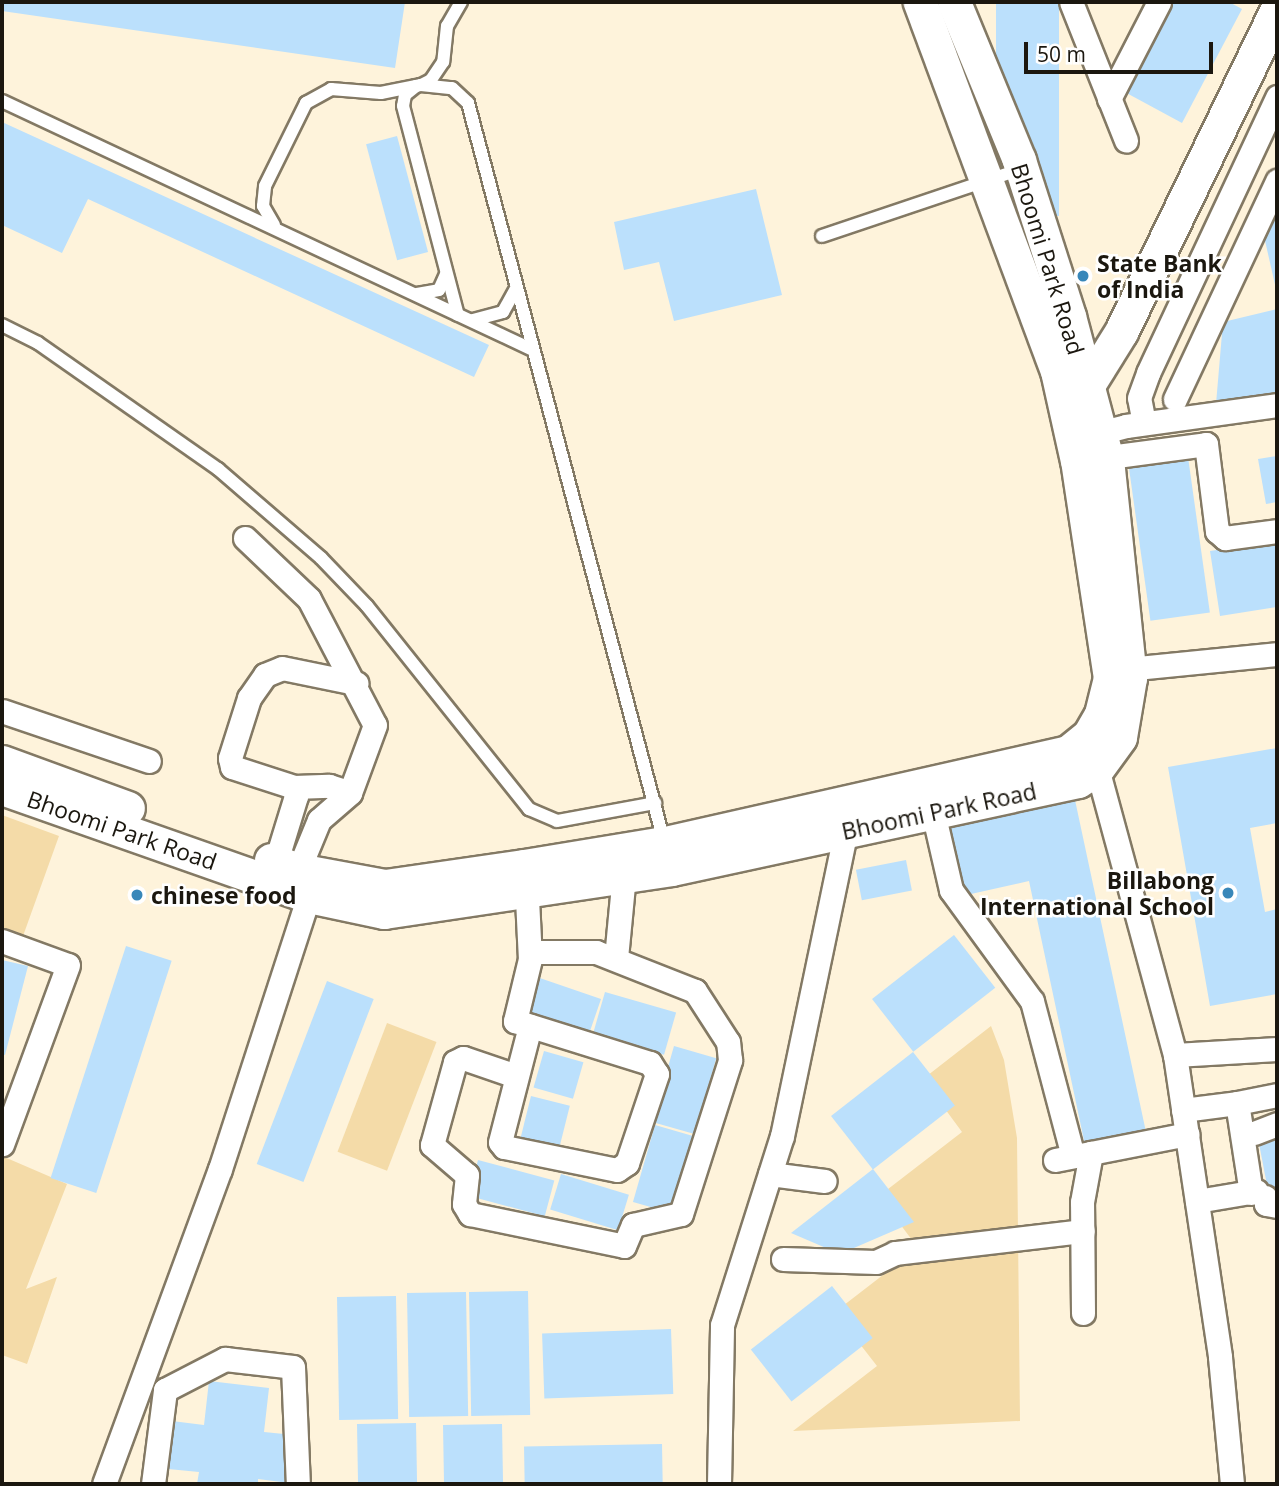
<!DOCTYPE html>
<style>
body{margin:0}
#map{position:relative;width:1279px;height:1486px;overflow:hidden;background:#fef3db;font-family:"Open Sans",sans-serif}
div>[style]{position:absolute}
.green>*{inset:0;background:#f4dba8;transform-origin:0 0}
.building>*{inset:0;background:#bbe0fc;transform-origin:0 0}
.roads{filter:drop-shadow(2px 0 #837964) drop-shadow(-2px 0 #837964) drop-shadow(0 2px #837964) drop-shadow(0 -2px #837964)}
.lane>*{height:12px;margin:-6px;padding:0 6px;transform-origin:6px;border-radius:6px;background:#fff}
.street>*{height:23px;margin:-11.5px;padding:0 11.5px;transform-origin:11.5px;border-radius:11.5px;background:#fff}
.secondary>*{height:33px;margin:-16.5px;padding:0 16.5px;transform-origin:16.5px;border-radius:16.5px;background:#fff}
.dots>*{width:19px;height:19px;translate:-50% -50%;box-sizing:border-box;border:4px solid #fff;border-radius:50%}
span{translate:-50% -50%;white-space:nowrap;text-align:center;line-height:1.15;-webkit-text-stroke:5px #fff;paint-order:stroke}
.street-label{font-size:23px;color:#1b170f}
.poi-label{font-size:23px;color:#1b170f;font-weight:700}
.left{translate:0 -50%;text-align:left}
.right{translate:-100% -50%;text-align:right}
.frame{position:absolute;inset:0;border:4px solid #1b170f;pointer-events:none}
.scale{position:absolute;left:1024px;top:42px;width:189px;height:32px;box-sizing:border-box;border:4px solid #1b170f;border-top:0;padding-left:9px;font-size:21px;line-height:24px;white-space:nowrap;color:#1b170f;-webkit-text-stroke:5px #fff;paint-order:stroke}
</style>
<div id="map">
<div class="green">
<i style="clip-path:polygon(2px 815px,59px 836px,23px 936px,2px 928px)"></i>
<i style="left:387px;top:1023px;width:53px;height:138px;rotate:21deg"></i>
<i style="clip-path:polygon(991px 1026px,1004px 1060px,1017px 1138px,1020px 1421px,793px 1431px,877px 1366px,835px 1312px,918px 1248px,879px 1196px,962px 1132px,923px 1079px)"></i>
<i style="clip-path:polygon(2px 1156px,67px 1184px,26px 1289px,57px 1277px,27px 1364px,2px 1355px)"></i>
</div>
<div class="building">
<i style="clip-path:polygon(2px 2px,405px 2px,395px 68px,2px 11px)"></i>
<i style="left:996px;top:2px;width:63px;height:214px"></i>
<i style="clip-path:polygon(1168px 2px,1229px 2px,1242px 9px,1182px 123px,1121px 90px)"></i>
<i style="clip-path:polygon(2px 122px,489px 345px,474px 377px,88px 199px,62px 253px,2px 225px)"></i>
<i style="left:397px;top:136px;width:120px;height:32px;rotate:75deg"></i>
<i style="clip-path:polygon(756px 189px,782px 295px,674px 321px,659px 262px,624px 270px,614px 222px)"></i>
<i style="clip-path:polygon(1277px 219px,1277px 289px,1276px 289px,1261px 223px)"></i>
<i style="clip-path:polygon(1277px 309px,1277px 395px,1216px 404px,1223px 322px)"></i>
<i style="clip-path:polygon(1277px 456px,1277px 502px,1266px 504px,1258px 459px)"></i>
<i style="left:1188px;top:457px;width:157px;height:60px;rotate:82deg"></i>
<i style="clip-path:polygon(1277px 541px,1277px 607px,1220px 616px,1210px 551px)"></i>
<i style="clip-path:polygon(1277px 748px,1277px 823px,1250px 828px,1265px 912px,1277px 909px,1277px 994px,1210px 1006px,1168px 767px)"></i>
<i style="clip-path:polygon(1075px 800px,1146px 1132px,1085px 1145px,1029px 881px,962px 896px,947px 827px)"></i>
<i style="left:906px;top:860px;width:31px;height:51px;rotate:79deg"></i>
<i style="left:954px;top:935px;width:67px;height:104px;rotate:52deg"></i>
<i style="left:126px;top:946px;width:48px;height:244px;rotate:18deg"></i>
<i style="clip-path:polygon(2px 960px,28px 966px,5px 1055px,2px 1054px)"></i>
<i style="clip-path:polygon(531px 975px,601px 999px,589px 1034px,519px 1017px)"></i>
<i style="left:327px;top:981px;width:50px;height:196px;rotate:21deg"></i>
<i style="left:605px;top:992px;width:74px;height:44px;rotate:16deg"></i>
<i style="left:674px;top:1046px;width:44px;height:79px;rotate:16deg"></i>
<i style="left:544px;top:1051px;width:41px;height:38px;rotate:16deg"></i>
<i style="left:913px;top:1052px;width:68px;height:104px;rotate:52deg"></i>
<i style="left:531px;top:1096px;width:40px;height:45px;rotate:14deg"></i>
<i style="left:655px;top:1125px;width:44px;height:80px;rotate:16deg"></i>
<i style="clip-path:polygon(1277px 1129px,1277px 1199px,1270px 1201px,1257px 1133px)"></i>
<i style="left:478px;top:1160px;width:79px;height:37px;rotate:15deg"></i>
<i style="clip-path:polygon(873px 1169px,914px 1222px,840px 1254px,791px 1233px)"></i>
<i style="left:561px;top:1174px;width:71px;height:37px;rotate:17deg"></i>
<i style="left:832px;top:1286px;width:66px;height:103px;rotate:52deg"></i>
<i style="left:528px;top:1291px;width:124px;height:59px;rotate:89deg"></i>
<i style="left:466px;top:1292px;width:124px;height:59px;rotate:89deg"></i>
<i style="left:396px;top:1296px;width:123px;height:59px;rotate:89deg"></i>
<i style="left:671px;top:1329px;width:65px;height:129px;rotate:88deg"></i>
<i style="clip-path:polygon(209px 1381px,269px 1388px,264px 1432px,294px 1435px,289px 1483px,258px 1479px,258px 1484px,197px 1484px,199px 1472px,158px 1468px,164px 1420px,204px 1425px)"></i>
<i style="left:416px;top:1423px;width:61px;height:59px;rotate:89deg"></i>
<i style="left:502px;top:1424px;width:60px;height:59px;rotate:89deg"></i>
<i style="left:662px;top:1444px;width:40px;height:138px;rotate:89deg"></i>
</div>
<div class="roads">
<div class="lane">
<i style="left:461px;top:2px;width:28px;rotate:120deg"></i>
<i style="left:447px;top:26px;width:36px;rotate:96deg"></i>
<i style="left:443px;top:62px;width:22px;rotate:124deg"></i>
<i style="left:431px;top:80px;width:11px;rotate:153deg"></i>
<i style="left:421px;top:85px;width:31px;rotate:6deg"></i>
<i style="left:452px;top:88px;width:22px;rotate:43deg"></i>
<i style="left:468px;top:103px;width:764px;rotate:75.13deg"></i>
<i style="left:416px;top:86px;width:14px;rotate:141deg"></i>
<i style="left:405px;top:95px;width:11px;rotate:100deg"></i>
<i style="left:403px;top:106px;width:216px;rotate:75.3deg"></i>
<i style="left:2px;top:101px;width:586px;rotate:25.12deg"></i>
<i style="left:274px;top:225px;width:22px;rotate:-120deg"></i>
<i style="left:263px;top:206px;width:20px;rotate:-84deg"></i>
<i style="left:265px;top:186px;width:93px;rotate:-63.7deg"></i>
<i style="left:306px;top:103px;width:29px;rotate:-29deg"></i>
<i style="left:331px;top:89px;width:50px;rotate:4.6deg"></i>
<i style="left:381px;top:93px;width:41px;rotate:-11.3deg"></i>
<i style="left:822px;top:236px;width:210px;rotate:-18.6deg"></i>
<i style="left:417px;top:294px;width:22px;rotate:-10deg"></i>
<i style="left:439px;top:290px;width:17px;rotate:-66deg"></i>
<i style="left:473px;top:320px;width:31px;rotate:-15deg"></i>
<i style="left:503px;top:312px;width:26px;rotate:-61deg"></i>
<i style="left:2px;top:325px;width:40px;rotate:26.6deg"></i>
<i style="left:38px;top:343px;width:220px;rotate:35deg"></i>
<i style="left:218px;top:469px;width:136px;rotate:40.8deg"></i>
<i style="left:321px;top:558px;width:66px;rotate:46.2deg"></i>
<i style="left:367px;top:606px;width:260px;rotate:51.4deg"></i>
<i style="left:529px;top:809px;width:30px;rotate:23deg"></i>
<i style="left:557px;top:821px;width:100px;rotate:-10.4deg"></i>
</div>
<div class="street">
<i style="left:1071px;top:2px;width:149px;rotate:68.3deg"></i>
<i style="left:1109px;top:99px;width:109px;rotate:-62.7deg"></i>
<i style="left:1175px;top:399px;width:241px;rotate:-64.9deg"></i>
<i style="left:1144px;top:423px;width:25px;rotate:-101deg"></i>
<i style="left:1139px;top:398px;width:27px;rotate:-70deg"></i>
<i style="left:1148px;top:373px;width:305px;rotate:-64.9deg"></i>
<i style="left:1087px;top:436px;width:40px;rotate:-14.4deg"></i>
<i style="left:1126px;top:426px;width:152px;rotate:-7.9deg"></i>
<i style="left:1094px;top:459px;width:113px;rotate:-7.6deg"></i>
<i style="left:1206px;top:444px;width:88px;rotate:82.8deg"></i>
<i style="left:1217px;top:531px;width:11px;rotate:41deg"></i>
<i style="left:1225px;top:538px;width:52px;rotate:-7.7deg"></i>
<i style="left:245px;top:538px;width:88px;rotate:43.6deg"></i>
<i style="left:309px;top:599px;width:142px;rotate:62.4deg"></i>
<i style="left:375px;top:725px;width:72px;rotate:110.2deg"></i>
<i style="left:350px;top:793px;width:41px;rotate:138.9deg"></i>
<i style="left:319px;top:820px;width:68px;rotate:112.4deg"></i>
<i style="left:1117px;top:670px;width:161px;rotate:-5.7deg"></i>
<i style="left:2px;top:711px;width:155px;rotate:18.8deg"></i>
<i style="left:1094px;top:757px;width:309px;rotate:74.8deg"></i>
<i style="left:1175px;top:1055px;width:305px;rotate:81.5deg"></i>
<i style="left:1220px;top:1357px;width:128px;rotate:84.6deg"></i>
<i style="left:294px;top:787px;width:35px;rotate:-2deg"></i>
<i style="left:329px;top:786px;width:22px;rotate:18deg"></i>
<i style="left:933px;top:812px;width:80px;rotate:77deg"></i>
<i style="left:951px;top:890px;width:137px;rotate:53.9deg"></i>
<i style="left:1032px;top:1001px;width:160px;rotate:75.2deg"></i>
<i style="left:272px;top:874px;width:82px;rotate:-72.9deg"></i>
<i style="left:296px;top:796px;width:9px;rotate:-103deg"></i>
<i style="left:294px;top:787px;width:65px;rotate:-162.1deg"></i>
<i style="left:232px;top:767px;width:9px;rotate:-103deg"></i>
<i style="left:230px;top:758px;width:63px;rotate:-72.4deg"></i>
<i style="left:249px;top:698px;width:28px;rotate:-55deg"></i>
<i style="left:265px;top:675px;width:18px;rotate:-22deg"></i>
<i style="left:282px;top:668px;width:76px;rotate:11.5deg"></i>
<i style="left:526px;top:878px;width:81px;rotate:87.2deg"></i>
<i style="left:530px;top:959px;width:64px;rotate:103.6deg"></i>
<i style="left:515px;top:1021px;width:141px;rotate:17.3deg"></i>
<i style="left:650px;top:1063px;width:13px;rotate:58deg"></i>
<i style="left:657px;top:1074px;width:94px;rotate:108.6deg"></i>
<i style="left:627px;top:1163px;width:12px;rotate:145deg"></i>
<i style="left:617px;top:1170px;width:115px;rotate:-168.5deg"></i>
<i style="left:504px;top:1147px;width:6px;rotate:-129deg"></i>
<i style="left:500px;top:1142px;width:120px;rotate:-75.5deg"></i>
<i style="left:2px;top:941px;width:70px;rotate:20deg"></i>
<i style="left:68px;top:965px;width:191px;rotate:110.2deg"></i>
<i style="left:616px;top:958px;width:94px;rotate:-84.5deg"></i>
<i style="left:1175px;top:1055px;width:102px;rotate:-3.4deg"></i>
<i style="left:516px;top:1076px;width:56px;rotate:-161.2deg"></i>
<i style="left:463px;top:1058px;width:9px;rotate:153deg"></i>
<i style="left:455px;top:1062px;width:86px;rotate:105.5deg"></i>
<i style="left:432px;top:1145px;width:46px;rotate:40.6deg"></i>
<i style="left:467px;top:1175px;width:29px;rotate:96deg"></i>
<i style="left:464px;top:1204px;width:12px;rotate:59deg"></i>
<i style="left:470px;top:1214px;width:157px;rotate:11.7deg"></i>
<i style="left:624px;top:1246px;width:23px;rotate:-67deg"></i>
<i style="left:633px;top:1225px;width:49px;rotate:-12.9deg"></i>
<i style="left:681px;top:1214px;width:162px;rotate:-72.3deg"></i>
<i style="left:730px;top:1060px;width:18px;rotate:-96deg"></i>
<i style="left:728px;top:1042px;width:61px;rotate:-122.9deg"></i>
<i style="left:695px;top:991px;width:106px;rotate:-158.5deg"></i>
<i style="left:596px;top:952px;width:66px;rotate:180deg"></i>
<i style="left:1183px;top:1110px;width:54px;rotate:-7.4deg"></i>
<i style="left:1254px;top:1133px;width:25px;rotate:-21deg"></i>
<i style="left:1055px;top:1160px;width:135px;rotate:-11.1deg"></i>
<i style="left:770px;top:1174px;width:55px;rotate:7.3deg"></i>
<i style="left:1251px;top:1193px;width:91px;rotate:-98.8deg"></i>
<i style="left:1237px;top:1103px;width:41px;rotate:-11.3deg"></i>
<i style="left:1265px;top:1197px;width:7px;rotate:82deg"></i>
<i style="left:1266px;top:1204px;width:11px;rotate:10deg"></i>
<i style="left:1197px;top:1201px;width:60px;rotate:-9.6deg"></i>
<i style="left:783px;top:1259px;width:93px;rotate:1.8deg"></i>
<i style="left:876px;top:1262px;width:21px;rotate:-25deg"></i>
<i style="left:895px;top:1253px;width:189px;rotate:-6.7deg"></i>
<i style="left:1083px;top:1313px;width:111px;rotate:-90.5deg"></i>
<i style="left:1082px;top:1202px;width:50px;rotate:-79.6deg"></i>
<i style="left:104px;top:1484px;width:336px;rotate:-69.8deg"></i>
<i style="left:220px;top:1169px;width:301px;rotate:-72deg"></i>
<i style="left:153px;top:1484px;width:95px;rotate:-82.7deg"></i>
<i style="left:165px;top:1390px;width:68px;rotate:-27.3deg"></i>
<i style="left:225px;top:1359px;width:68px;rotate:6.7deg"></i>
<i style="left:293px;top:1367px;width:117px;rotate:87.6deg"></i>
<i style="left:719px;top:1484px;width:159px;rotate:-88.9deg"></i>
<i style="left:722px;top:1325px;width:198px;rotate:-72.4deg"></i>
<i style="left:782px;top:1136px;width:323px;rotate:-78.2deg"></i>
</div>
<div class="secondary">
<i style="left:1080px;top:398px;width:78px;rotate:-58.2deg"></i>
<i style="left:1121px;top:332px;width:358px;rotate:-64.2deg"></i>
<i style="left:2px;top:762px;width:134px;rotate:20.1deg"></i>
<i style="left:2px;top:788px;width:325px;rotate:19.4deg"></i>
<i style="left:309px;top:896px;width:77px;rotate:12deg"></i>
<i style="left:384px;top:912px;width:290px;rotate:-8.5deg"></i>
<i style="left:671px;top:869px;width:416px;rotate:-12.2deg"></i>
<i style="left:1078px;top:781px;width:22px;rotate:-32deg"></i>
<i style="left:1097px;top:769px;width:39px;rotate:-54deg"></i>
<i style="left:1120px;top:737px;width:60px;rotate:-80.4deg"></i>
<i style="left:1130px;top:678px;width:220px;rotate:-96deg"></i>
<i style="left:1107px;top:459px;width:148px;rotate:-104.9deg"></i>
<i style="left:1069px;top:316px;width:164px;rotate:-107.8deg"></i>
<i style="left:1019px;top:160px;width:171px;rotate:-112.4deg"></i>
<i style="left:271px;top:860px;width:29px;rotate:20deg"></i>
<i style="left:298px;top:870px;width:88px;rotate:10.4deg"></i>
<i style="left:385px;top:886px;width:140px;rotate:-8.2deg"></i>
<i style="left:524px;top:866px;width:143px;rotate:-9.3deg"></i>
<i style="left:665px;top:843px;width:413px;rotate:-12.7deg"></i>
<i style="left:1068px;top:752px;width:27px;rotate:-39deg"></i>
<i style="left:1089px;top:735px;width:24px;rotate:-60deg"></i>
<i style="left:1101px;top:714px;width:37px;rotate:-76deg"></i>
<i style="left:1110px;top:678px;width:219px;rotate:-98.6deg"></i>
<i style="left:1077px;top:461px;width:92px;rotate:-102.5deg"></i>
<i style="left:1057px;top:371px;width:394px;rotate:-110.4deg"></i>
</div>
</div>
<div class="dots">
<i style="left:1083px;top:276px;background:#3887b9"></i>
<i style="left:1228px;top:893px;background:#3887b9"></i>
<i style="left:137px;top:895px;background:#3887b9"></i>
</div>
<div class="street-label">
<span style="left:1048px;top:259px;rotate:73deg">Bhoomi Park Road</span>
<span style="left:939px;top:811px;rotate:-12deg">Bhoomi Park Road</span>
<span style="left:122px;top:830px;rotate:19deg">Bhoomi Park Road</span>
</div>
<div class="poi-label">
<span class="left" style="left:1097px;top:276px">State Bank<br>of India</span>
<span class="right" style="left:1214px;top:893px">Billabong<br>International School</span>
<span class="left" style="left:151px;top:895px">chinese food</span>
</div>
<div class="frame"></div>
<div class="scale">50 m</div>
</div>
